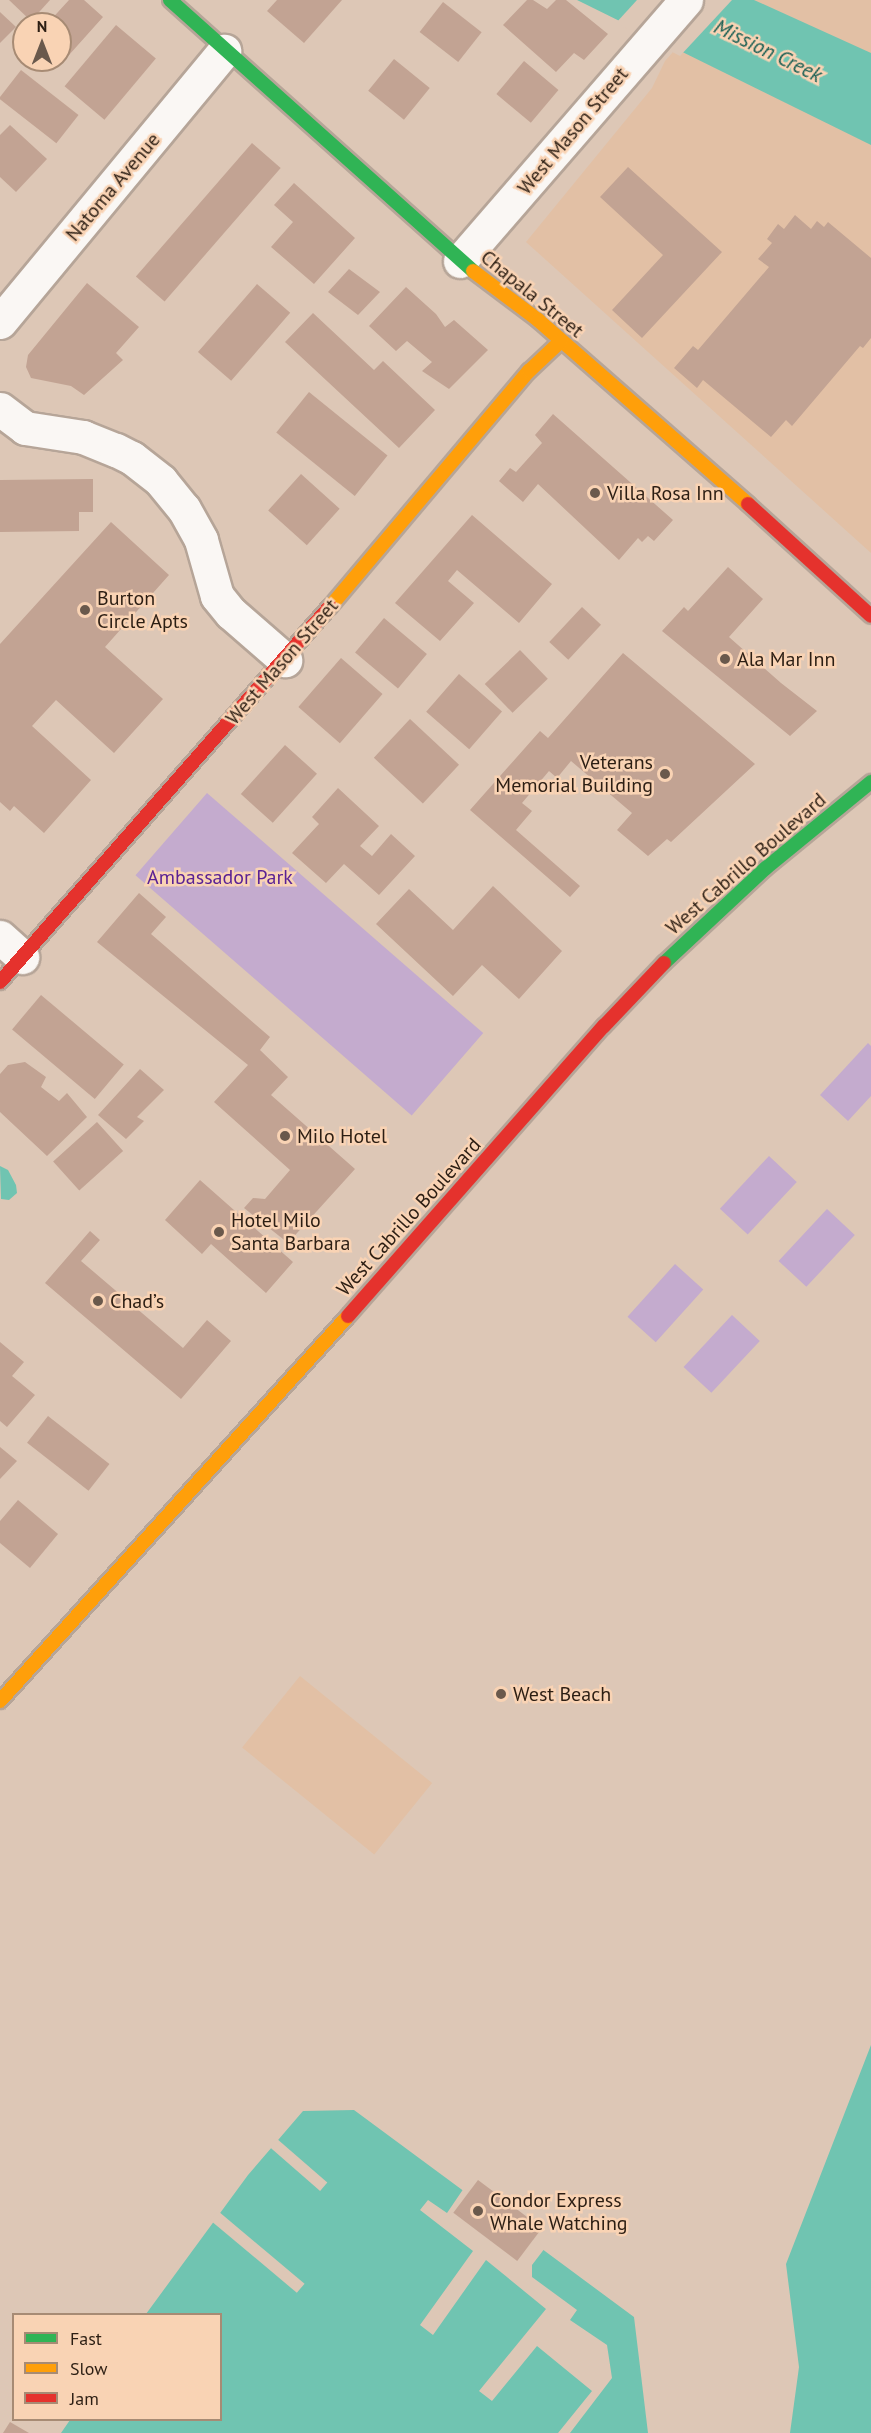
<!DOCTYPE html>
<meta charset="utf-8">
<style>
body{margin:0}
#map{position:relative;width:871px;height:2433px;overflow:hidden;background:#ddc7b6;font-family:"PT Sans",sans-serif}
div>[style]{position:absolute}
.built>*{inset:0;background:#e2c0a5;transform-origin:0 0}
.green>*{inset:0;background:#c4abce;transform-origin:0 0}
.water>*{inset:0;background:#70c4b1}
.pier>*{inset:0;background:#ddc7b6;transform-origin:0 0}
.building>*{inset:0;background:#c2a393;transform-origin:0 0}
.roads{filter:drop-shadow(2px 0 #b6a598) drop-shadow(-2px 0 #b6a598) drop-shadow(0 2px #b6a598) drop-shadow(0 -2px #b6a598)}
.street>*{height:33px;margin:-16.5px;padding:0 16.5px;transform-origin:16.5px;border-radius:16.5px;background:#faf7f4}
.fast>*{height:14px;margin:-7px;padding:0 7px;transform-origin:7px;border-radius:7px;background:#30b455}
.slow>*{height:14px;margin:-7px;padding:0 7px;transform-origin:7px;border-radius:7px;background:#ff9f0a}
.jam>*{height:14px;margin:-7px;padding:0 7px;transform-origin:7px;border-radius:7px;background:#e5322d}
.dots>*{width:16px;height:16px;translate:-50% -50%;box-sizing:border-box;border:3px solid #f9d3b4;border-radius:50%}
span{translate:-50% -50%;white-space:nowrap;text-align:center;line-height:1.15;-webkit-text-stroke:5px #f9d3b4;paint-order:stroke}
.street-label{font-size:20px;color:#2c1e13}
.poi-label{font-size:20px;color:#2c1e13}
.left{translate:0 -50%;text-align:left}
.right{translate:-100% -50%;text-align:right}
.park-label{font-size:20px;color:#592194}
.water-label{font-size:21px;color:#165d52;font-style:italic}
.legend{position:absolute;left:12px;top:2313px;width:210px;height:108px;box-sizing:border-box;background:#f9d3b4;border:2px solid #a78b74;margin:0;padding:8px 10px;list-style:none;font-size:18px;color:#2c1e13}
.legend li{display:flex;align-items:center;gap:12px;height:30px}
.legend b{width:30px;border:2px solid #a78b74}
.north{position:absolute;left:12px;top:12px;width:60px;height:60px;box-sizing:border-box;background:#f9d3b4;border:2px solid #a78b74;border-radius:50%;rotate:0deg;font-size:16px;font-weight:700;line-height:24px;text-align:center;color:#2c1e13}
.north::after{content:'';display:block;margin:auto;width:21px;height:27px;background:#6a594c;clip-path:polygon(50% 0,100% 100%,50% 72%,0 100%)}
</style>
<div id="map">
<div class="built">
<i style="clip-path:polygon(719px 0,871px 0,871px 553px,526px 242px,652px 88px,665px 61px)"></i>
<i style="left:300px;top:1676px;width:170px;height:92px;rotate:39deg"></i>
</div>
<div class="green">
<i style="left:207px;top:793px;width:366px;height:109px;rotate:41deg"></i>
<i style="clip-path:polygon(868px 1043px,871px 1046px,871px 1096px,848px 1121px,820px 1095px)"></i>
<i style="left:769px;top:1156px;width:38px;height:72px;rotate:43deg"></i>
<i style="left:827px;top:1209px;width:38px;height:71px;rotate:43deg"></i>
<i style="left:675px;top:1264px;width:38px;height:71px;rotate:42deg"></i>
<i style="left:732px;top:1315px;width:38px;height:71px;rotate:43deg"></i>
</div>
<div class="water">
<i style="clip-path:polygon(577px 0,754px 0,871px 53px,871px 145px)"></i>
<i style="clip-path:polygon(0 1166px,8px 1170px,16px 1185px,17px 1193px,9px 1200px,1px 1199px)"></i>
<i style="clip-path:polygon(871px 2045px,871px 2433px,790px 2433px,799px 2367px,786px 2264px)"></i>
<i style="clip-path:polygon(354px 2110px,634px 2317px,648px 2433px,61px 2433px,70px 2420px,220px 2420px,220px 2314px,146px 2314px,248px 2175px,303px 2111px)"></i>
</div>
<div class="pier">
<i style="clip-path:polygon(637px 0,732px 0,680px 56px,616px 23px)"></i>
<i style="left:276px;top:2138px;width:68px;height:11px;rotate:41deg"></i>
<i style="clip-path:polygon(464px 2188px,545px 2248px,532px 2265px,532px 2277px,577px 2310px,570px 2320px,607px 2345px,612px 2378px,570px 2433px,558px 2433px,592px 2391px,537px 2346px,492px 2401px,479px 2391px,546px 2309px,486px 2260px,433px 2335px,420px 2325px,473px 2251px,420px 2210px,428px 2200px,447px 2213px)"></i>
<i style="left:218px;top:2211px;width:113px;height:12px;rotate:40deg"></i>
</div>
<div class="building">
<i style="clip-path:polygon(9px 0,50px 0,31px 21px)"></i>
<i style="clip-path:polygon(69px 0,84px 0,103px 17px,69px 55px,60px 47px,60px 24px,47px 24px)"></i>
<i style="clip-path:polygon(277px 0,342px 0,304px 43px,267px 11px)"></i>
<i style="clip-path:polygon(527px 0,533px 0,547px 9px,556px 0,566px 0,608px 34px,584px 60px,574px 53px,556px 72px,503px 25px)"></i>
<i style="left:443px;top:2px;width:49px;height:38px;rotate:38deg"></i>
<i style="clip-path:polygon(0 12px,16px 27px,0 43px)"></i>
<i style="left:116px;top:25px;width:52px;height:80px;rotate:40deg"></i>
<i style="left:394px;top:59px;width:46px;height:41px;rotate:39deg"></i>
<i style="left:524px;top:61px;width:45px;height:43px;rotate:40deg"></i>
<i style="left:21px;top:70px;width:73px;height:36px;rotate:38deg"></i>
<i style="clip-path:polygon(10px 125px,47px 159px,16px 192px,0 177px,0 135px)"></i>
<i style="left:252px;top:143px;width:38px;height:177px;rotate:41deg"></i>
<i style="clip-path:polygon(628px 167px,722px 252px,642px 338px,612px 310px,663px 255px,600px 197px)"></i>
<i style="clip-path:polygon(294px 183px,355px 238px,314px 284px,271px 247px,293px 222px,274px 205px)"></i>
<i style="clip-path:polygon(795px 215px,811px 229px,817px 221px,824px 227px,828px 222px,871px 258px,871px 338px,863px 348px,860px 346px,792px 426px,786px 420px,771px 437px,703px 380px,697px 388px,674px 368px,693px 346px,698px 350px,769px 267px,758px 259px,772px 243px,767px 239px,778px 224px,784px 229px)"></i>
<i style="clip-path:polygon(349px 269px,380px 292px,358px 315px,328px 292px)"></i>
<i style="clip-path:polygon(87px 283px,139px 327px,116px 353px,123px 360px,84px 395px,71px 386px,31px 378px,26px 367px,28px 355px)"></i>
<i style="left:257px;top:284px;width:44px;height:90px;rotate:41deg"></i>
<i style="clip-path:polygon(406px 287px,436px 314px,445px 327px,454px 320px,488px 350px,449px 389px,422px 371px,432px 362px,407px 341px,396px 351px,369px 326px)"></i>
<i style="clip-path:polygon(313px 313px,374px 370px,383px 361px,435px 410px,399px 448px,285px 342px)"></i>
<i style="left:309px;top:392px;width:101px;height:52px;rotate:39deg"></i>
<i style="clip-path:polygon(553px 414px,673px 520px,654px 541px,648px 536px,642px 542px,638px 538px,619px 560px,538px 484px,523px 502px,499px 481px,510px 468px,516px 472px,542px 443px,535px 435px)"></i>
<i style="left:301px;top:474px;width:52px;height:49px;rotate:42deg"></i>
<i style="clip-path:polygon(93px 479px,93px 512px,79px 512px,79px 531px,0 532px,0 480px)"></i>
<i style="clip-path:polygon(472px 515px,552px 584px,519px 623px,457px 570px,448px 581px,474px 603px,440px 641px,395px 603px)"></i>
<i style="clip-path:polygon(111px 522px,169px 575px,105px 647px,163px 699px,114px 753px,56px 700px,32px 726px,91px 780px,44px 833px,14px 806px,10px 811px,0 802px,0 644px)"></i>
<i style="clip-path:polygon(728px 567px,763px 599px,729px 637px,781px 683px,817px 711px,790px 736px,662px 631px,684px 607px,688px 611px)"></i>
<i style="left:582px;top:607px;width:26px;height:48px;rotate:43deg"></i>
<i style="left:384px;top:618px;width:56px;height:45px;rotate:40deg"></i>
<i style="left:520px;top:650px;width:40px;height:49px;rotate:46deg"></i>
<i style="clip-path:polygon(623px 653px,755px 764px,671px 842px,667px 839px,648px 856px,617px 830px,632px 813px,571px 761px,557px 778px,549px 771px,522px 803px,532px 811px,516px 830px,580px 886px,570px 897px,470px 810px,540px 731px,548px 738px)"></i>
<i style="left:341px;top:658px;width:55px;height:65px;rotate:41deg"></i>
<i style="left:459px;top:674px;width:57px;height:50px;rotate:41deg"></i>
<i style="left:410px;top:719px;width:67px;height:53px;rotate:43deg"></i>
<i style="left:285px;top:745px;width:43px;height:66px;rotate:42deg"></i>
<i style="clip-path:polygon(338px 788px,379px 826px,360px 846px,372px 856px,391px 834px,415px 856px,379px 895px,344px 864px,326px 883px,292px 853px,319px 824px,312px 817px)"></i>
<i style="clip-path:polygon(493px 886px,562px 951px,519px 999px,482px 965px,453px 996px,376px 924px,409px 889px,453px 930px)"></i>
<i style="clip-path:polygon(139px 893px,166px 917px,151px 934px,270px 1037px,260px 1050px,288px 1077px,271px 1095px,355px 1169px,288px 1243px,244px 1208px,253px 1198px,265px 1199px,290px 1170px,214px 1102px,248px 1065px,97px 942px)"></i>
<i style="left:41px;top:995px;width:108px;height:45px;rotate:40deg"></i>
<i style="clip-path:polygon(25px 1062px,46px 1077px,41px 1087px,59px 1101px,67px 1093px,87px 1117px,47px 1156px,0 1112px,0 1074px,8px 1065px)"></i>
<i style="clip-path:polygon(140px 1069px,164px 1090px,137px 1117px,144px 1121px,126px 1139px,98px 1115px)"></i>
<i style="left:97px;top:1122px;width:39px;height:59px;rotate:48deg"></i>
<i style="clip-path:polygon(200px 1180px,293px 1262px,266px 1293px,211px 1244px,202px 1254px,165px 1220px)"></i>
<i style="clip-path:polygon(90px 1231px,100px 1240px,81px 1261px,183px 1348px,207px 1320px,231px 1341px,181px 1399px,45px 1283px)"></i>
<i style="clip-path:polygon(0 1342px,24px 1362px,12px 1376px,35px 1395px,7px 1427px,0 1421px)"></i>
<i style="left:48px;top:1416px;width:78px;height:34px;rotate:38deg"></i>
<i style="clip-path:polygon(0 1447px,17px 1461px,0 1479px)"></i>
<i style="clip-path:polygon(18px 1500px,58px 1534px,30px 1568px,0 1543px,0 1521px)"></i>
<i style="left:478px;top:2180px;width:80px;height:41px;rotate:37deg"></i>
<i style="clip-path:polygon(10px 2422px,29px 2433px,3px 2433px)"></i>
</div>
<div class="roads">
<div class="street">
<i style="left:460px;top:261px;width:345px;rotate:-49.1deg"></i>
<i style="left:0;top:322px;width:352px;rotate:-50.4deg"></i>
<i style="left:0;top:409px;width:31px;rotate:37deg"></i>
<i style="left:25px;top:428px;width:59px;rotate:8.8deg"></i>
<i style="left:83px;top:437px;width:35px;rotate:22deg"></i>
<i style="left:116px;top:450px;width:18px;rotate:27deg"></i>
<i style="left:132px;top:458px;width:37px;rotate:38deg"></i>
<i style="left:161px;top:481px;width:36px;rotate:51deg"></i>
<i style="left:184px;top:509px;width:35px;rotate:61deg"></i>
<i style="left:201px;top:540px;width:58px;rotate:74.1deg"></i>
<i style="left:217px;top:596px;width:22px;rotate:51deg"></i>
<i style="left:231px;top:613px;width:72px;rotate:41deg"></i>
<i style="left:0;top:937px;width:30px;rotate:42deg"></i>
</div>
<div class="fast">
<i style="left:170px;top:0;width:407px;rotate:41.8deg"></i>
<i style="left:664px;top:963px;width:139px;rotate:-43deg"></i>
<i style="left:766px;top:868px;width:136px;rotate:-39.3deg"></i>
</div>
<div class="slow">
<i style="left:473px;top:271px;width:81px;rotate:37deg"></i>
<i style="left:538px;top:320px;width:279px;rotate:41.2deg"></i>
<i style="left:330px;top:607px;width:309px;rotate:-49.9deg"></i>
<i style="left:529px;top:371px;width:44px;rotate:-43.2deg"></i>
<i style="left:0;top:1701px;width:519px;rotate:-47.89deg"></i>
</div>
<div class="jam">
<i style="left:748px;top:504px;width:166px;rotate:42.3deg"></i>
<i style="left:0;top:982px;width:500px;rotate:-48.7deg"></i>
<i style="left:348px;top:1316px;width:387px;rotate:-48.6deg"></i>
<i style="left:604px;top:1026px;width:87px;rotate:-46.4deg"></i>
</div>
</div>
<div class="dots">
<i style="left:595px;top:493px;background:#6a594c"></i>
<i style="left:85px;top:610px;background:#6a594c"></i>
<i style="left:725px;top:659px;background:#6a594c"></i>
<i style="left:665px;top:774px;background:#6a594c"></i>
<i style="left:285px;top:1136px;background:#6a594c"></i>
<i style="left:219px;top:1232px;background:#6a594c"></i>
<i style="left:98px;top:1301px;background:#6a594c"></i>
<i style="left:501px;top:1694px;background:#6a594c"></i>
<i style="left:478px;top:2211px;background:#6a594c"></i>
</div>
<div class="street-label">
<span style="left:573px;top:131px;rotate:-50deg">West Mason Street</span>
<span style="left:113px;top:187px;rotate:-50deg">Natoma Avenue</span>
<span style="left:532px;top:294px;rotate:39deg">Chapala Street</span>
<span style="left:282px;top:662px;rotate:-49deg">West Mason Street</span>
<span style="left:746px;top:864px;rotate:-41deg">West Cabrillo Boulevard</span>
<span style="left:409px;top:1217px;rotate:-48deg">West Cabrillo Boulevard</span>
</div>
<div class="poi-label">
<span class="left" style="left:607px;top:493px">Villa Rosa Inn</span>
<span class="left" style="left:97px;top:610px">Burton<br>Circle Apts</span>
<span class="left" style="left:737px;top:659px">Ala Mar Inn</span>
<span class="right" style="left:653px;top:774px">Veterans<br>Memorial Building</span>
<span class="left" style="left:297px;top:1136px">Milo Hotel</span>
<span class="left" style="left:231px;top:1232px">Hotel Milo<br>Santa Barbara</span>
<span class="left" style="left:110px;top:1301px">Chad’s</span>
<span class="left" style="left:513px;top:1694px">West Beach</span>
<span class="left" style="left:490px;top:2212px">Condor Express<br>Whale Watching</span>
</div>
<div class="park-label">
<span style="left:220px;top:877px">Ambassador Park</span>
</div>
<div class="water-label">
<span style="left:768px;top:51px;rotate:26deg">Mission Creek</span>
</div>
<ul class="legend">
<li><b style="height:8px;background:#30b455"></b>Fast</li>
<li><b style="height:8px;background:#ff9f0a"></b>Slow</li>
<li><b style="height:8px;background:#e5322d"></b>Jam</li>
</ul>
<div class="north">N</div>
</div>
